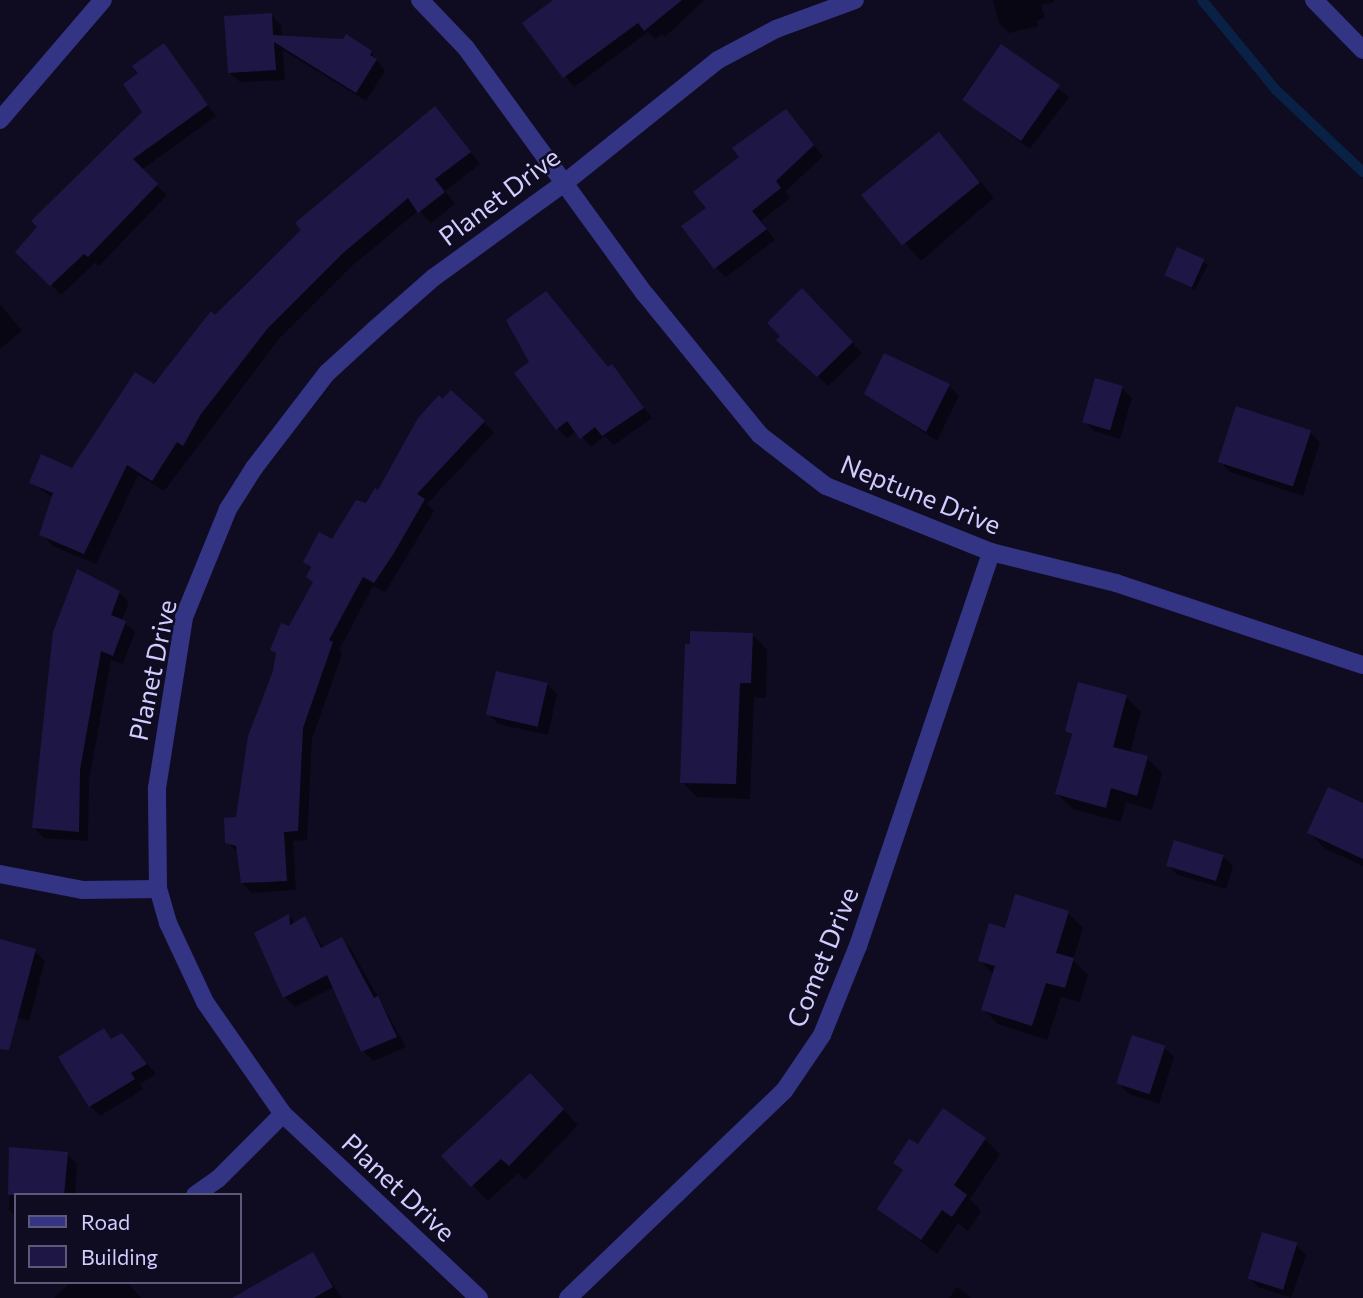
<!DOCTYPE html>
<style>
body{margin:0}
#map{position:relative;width:1363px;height:1298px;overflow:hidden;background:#0f0c22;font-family:Commissioner,sans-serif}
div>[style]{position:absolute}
.shadow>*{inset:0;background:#0007;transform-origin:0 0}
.stream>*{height:10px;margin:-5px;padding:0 5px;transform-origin:5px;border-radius:5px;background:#082145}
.building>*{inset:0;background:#1e1745;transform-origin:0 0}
.street>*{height:18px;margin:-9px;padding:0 9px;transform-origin:9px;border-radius:9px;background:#343485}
span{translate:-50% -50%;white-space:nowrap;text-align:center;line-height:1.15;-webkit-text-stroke:5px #0f0c22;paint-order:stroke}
.street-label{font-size:26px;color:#d1cdff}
.legend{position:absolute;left:14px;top:1193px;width:228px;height:91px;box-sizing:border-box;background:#0f0c22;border:2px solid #5d597a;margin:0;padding:9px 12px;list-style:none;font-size:21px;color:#d1cdff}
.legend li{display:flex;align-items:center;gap:14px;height:35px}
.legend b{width:35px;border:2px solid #5d597a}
</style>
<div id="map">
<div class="shadow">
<i style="clip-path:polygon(590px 0,702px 0,703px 1px,665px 37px,662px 34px,655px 39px,648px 32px,574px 87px,524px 24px)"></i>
<i style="clip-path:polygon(993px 0,1054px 0,1054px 2px,1041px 5px,1045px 18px,1036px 21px,1038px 26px,1009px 33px,999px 23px)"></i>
<i style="clip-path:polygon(271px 15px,281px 25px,282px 37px,371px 52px,385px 71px,366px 101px,283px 50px,285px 80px,240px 82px,230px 73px)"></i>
<i style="clip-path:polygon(164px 45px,216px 116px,141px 170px,167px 195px,99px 266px,95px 263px,61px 295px,18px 252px,145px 112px,141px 74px)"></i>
<i style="left:1001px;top:46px;width:85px;height:65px;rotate:37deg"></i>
<i style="clip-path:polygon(435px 109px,480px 164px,445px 191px,455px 204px,431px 223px,419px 210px,353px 265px,279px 339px,164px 491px,138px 475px,96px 564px,53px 546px,41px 534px,53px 498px,31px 482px,73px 470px,215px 317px)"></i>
<i style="clip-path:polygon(786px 112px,823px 156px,785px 192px,790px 198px,761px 221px,775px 240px,726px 277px,716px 268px,708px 208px,742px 158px)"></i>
<i style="left:939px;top:134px;width:84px;height:97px;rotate:49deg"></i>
<i style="left:1178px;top:249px;width:34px;height:28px;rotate:28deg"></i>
<i style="clip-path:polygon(812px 301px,862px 353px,828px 386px,788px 350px)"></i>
<i style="clip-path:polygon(0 304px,22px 331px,0 349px)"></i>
<i style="clip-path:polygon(612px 367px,652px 418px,614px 445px,605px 436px,591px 447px,577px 431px,567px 438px,557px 428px)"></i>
<i style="clip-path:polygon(949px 386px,959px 396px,937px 441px,866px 393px)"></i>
<i style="clip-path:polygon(1122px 388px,1132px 398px,1120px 439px,1094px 431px,1084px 421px)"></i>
<i style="clip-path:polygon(484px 422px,494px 432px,427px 504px,434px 511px,403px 563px,385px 592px,373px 586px,339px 650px,342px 654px,312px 739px,307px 840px,293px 841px,296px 890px,252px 893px,242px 883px,237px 852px,227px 842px,238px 818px,275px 671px,278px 656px,272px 650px,290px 629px,314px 583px,308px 577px,312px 569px,305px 562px,333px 542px,379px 492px)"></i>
<i style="clip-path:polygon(1310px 432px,1320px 442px,1303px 496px,1230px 472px,1220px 462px)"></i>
<i style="clip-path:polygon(119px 592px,129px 602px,122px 621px,135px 632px,123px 664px,111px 660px,89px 781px,88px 841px,44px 838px,34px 828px)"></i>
<i style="clip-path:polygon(752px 634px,767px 650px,766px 698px,754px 697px,750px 799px,697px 797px,682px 782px)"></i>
<i style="clip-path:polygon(547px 684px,557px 694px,548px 735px,498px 724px,488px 714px)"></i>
<i style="clip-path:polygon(1126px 697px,1141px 712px,1130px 753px,1147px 758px,1162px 773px,1152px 810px,1126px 802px,1121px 822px,1073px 809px,1057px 794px,1073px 737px,1067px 730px)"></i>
<i style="clip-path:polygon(1363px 805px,1363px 866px,1324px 848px,1309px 832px)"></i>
<i style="clip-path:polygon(1223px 856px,1233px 866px,1226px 889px,1178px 875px,1168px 865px)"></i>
<i style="clip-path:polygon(1068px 913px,1083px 928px,1073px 960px,1088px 975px,1080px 1002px,1061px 997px,1047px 1040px,998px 1024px,983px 1009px,994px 975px,980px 960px,1006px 930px)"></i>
<i style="clip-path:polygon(289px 916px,296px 923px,304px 918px,324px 948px,341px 939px,351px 949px,406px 1047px,373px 1061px,363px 1051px,334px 987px,295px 1007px,285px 997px,256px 934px)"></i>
<i style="clip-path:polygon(0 941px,35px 951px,45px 961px,29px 1021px,0 1013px)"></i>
<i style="clip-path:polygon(104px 1031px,113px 1040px,122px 1035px,156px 1074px,140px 1084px,143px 1089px,100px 1116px,90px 1106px)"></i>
<i style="clip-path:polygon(1164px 1047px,1174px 1057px,1159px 1104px,1129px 1094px,1119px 1084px)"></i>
<i style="clip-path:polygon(545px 1090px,578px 1125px,525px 1180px,518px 1173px,488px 1201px,444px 1157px)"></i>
<i style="clip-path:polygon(985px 1139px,1000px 1154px,970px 1199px,981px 1211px,968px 1231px,958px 1223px,937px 1254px,879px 1209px,904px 1172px,895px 1163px,919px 1147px)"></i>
<i style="clip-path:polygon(11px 1149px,67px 1154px,77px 1164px,75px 1195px,16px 1195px,16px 1217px,9px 1210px)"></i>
<i style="clip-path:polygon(1296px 1245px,1306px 1255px,1291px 1298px,1258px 1287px,1248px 1277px)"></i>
<i style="clip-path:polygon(313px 1254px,342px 1298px,262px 1298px)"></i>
<i style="clip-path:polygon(71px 1282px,127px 1282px,141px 1298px,54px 1298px)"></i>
<i style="clip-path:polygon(957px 1287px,971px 1298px,949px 1298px)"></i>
</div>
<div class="stream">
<i style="left:1202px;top:0;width:117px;rotate:50.6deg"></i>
<i style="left:1276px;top:90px;width:120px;rotate:43.3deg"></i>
</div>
<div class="building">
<i style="clip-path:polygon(553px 0,682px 0,644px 31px,638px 23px,563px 78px,522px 23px)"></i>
<i style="clip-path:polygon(272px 13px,273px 35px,343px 39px,346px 34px,372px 51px,370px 55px,377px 59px,356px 93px,274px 42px,276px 70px,228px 73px,224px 16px)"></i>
<i style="clip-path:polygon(164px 43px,208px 105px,133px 159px,158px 184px,88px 257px,84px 254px,50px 286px,15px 252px,37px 227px,31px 221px,142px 112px,123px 84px,138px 73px,132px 66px)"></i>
<i style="left:1001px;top:44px;width:72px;height:68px;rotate:35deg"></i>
<i style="clip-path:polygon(435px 106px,471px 152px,435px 179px,445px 192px,418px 213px,408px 198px,342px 254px,268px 328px,201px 414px,183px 446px,177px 442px,152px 481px,127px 465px,84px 554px,39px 535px,53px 493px,29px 483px,41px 454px,72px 468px,135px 372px,154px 384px,211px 311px,215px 315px,301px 230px,295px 223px)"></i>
<i style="clip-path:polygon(786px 109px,814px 145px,776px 181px,781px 188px,752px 211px,767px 229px,714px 269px,681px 226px,706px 208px,693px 192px,739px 157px,732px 148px)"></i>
<i style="left:939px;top:132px;width:65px;height:100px;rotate:51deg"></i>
<i style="left:1177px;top:247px;width:30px;height:31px;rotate:24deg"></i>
<i style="clip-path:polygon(802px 288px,853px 342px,817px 377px,776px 340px,780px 336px,767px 323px)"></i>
<i style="clip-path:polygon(546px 291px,608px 367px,612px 364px,644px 408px,602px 436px,595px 427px,580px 439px,567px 421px,556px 430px,514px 373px,529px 362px,506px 320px)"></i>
<i style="clip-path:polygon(884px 353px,950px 384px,926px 432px,864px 394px)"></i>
<i style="left:1095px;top:378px;width:29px;height:46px;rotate:16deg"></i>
<i style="clip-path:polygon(451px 390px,485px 421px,417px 494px,425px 499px,394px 553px,374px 583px,363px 577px,329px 640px,333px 642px,303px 728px,298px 831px,284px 832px,287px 881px,241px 883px,236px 846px,225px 843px,224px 818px,236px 817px,248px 736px,273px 671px,276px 653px,270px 650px,281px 623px,289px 626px,313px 582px,306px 577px,311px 567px,303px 562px,319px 532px,332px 539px,356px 500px,366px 503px,375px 488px,378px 490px,418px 418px,439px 395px,442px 399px)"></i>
<i style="left:1236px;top:406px;width:79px;height:59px;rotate:18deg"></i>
<i style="clip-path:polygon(77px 569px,120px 591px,111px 615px,126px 621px,113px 656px,101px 651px,80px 770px,79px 832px,32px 828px,53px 632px)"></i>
<i style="clip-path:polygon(690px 631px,753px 633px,751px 683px,740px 683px,736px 784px,680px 783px,685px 644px,690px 644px)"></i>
<i style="left:496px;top:671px;width:53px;height:45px;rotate:13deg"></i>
<i style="clip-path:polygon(1078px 682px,1127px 695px,1113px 747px,1148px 756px,1137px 796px,1111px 788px,1106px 808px,1055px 794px,1072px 734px,1065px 731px)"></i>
<i style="clip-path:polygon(1328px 787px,1363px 803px,1363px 859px,1307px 833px)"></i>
<i style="left:1174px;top:840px;width:52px;height:27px;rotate:17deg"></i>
<i style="clip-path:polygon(1015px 894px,1069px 911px,1056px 953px,1074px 958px,1065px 988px,1046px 983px,1032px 1026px,981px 1010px,995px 966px,978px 961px,989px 923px,1005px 928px)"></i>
<i style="clip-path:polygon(289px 914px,290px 925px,305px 916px,321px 948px,342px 937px,374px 998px,378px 996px,397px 1037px,361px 1052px,327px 975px,283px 998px,254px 933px)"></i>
<i style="clip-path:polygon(0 939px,36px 949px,9px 1050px,0 1049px)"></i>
<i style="clip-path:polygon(104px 1028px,111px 1039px,122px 1033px,147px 1064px,131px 1073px,135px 1079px,89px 1107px,58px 1057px)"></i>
<i style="left:1132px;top:1035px;width:35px;height:51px;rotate:18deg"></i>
<i style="clip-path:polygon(530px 1073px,564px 1109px,509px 1166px,501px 1159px,471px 1187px,441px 1156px)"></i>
<i style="clip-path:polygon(943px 1108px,986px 1138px,954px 1185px,967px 1195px,952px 1217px,942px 1210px,921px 1240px,877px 1209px,903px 1170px,893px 1163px,909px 1139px,918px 1144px)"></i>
<i style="clip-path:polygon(9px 1147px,68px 1152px,64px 1195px,8px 1195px)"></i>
<i style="left:1262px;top:1232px;width:37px;height:49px;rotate:17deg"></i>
<i style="clip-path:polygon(313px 1252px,333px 1287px,314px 1298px,232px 1298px)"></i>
</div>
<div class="street">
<i style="left:420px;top:0;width:66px;rotate:46.2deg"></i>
<i style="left:466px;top:48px;width:304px;rotate:54deg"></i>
<i style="left:645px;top:294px;width:182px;rotate:50.8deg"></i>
<i style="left:760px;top:435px;width:83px;rotate:37.7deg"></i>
<i style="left:826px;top:486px;width:178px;rotate:21.8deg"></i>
<i style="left:991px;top:552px;width:129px;rotate:13.9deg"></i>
<i style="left:1116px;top:583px;width:260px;rotate:18.4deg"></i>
<i style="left:1314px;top:0;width:70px;rotate:45.6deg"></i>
<i style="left:0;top:120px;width:158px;rotate:-49.4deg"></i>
<i style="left:0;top:874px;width:85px;rotate:10.9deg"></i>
<i style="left:83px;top:890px;width:75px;rotate:-0.8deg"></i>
<i style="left:195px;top:1195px;width:28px;rotate:-35deg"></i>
<i style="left:218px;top:1179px;width:92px;rotate:-45deg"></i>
<i style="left:479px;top:1298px;width:269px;rotate:-136.8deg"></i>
<i style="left:283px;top:1114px;width:136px;rotate:-124.9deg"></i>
<i style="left:205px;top:1002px;width:87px;rotate:-115.1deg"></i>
<i style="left:168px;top:923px;width:35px;rotate:-106deg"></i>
<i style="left:158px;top:889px;width:101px;rotate:-90.6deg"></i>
<i style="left:157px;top:788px;width:173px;rotate:-81deg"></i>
<i style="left:184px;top:617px;width:117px;rotate:-67.8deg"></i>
<i style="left:228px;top:509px;width:49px;rotate:-57.6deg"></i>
<i style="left:254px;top:468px;width:120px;rotate:-52.5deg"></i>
<i style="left:327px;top:373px;width:64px;rotate:-42.5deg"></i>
<i style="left:374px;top:330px;width:79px;rotate:-41.4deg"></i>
<i style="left:433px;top:278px;width:165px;rotate:-35.9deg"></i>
<i style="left:567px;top:181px;width:193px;rotate:-38.7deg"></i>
<i style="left:718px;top:60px;width:66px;rotate:-28.1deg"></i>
<i style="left:776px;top:29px;width:84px;rotate:-20.2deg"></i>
<i style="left:568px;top:1298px;width:299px;rotate:-43.8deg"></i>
<i style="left:784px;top:1091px;width:68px;rotate:-55.8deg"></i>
<i style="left:822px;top:1035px;width:96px;rotate:-68deg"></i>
<i style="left:858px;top:946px;width:416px;rotate:-71.3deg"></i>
</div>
<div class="street-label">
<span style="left:499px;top:196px;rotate:-37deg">Planet Drive</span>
<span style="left:921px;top:494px;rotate:22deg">Neptune Drive</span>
<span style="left:152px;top:670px;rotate:-78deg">Planet Drive</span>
<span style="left:822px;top:957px;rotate:-68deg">Comet Drive</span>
<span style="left:399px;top:1187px;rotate:43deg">Planet Drive</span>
</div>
<ul class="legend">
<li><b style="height:9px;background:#343485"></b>Road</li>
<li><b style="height:19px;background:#1e1745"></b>Building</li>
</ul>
</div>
